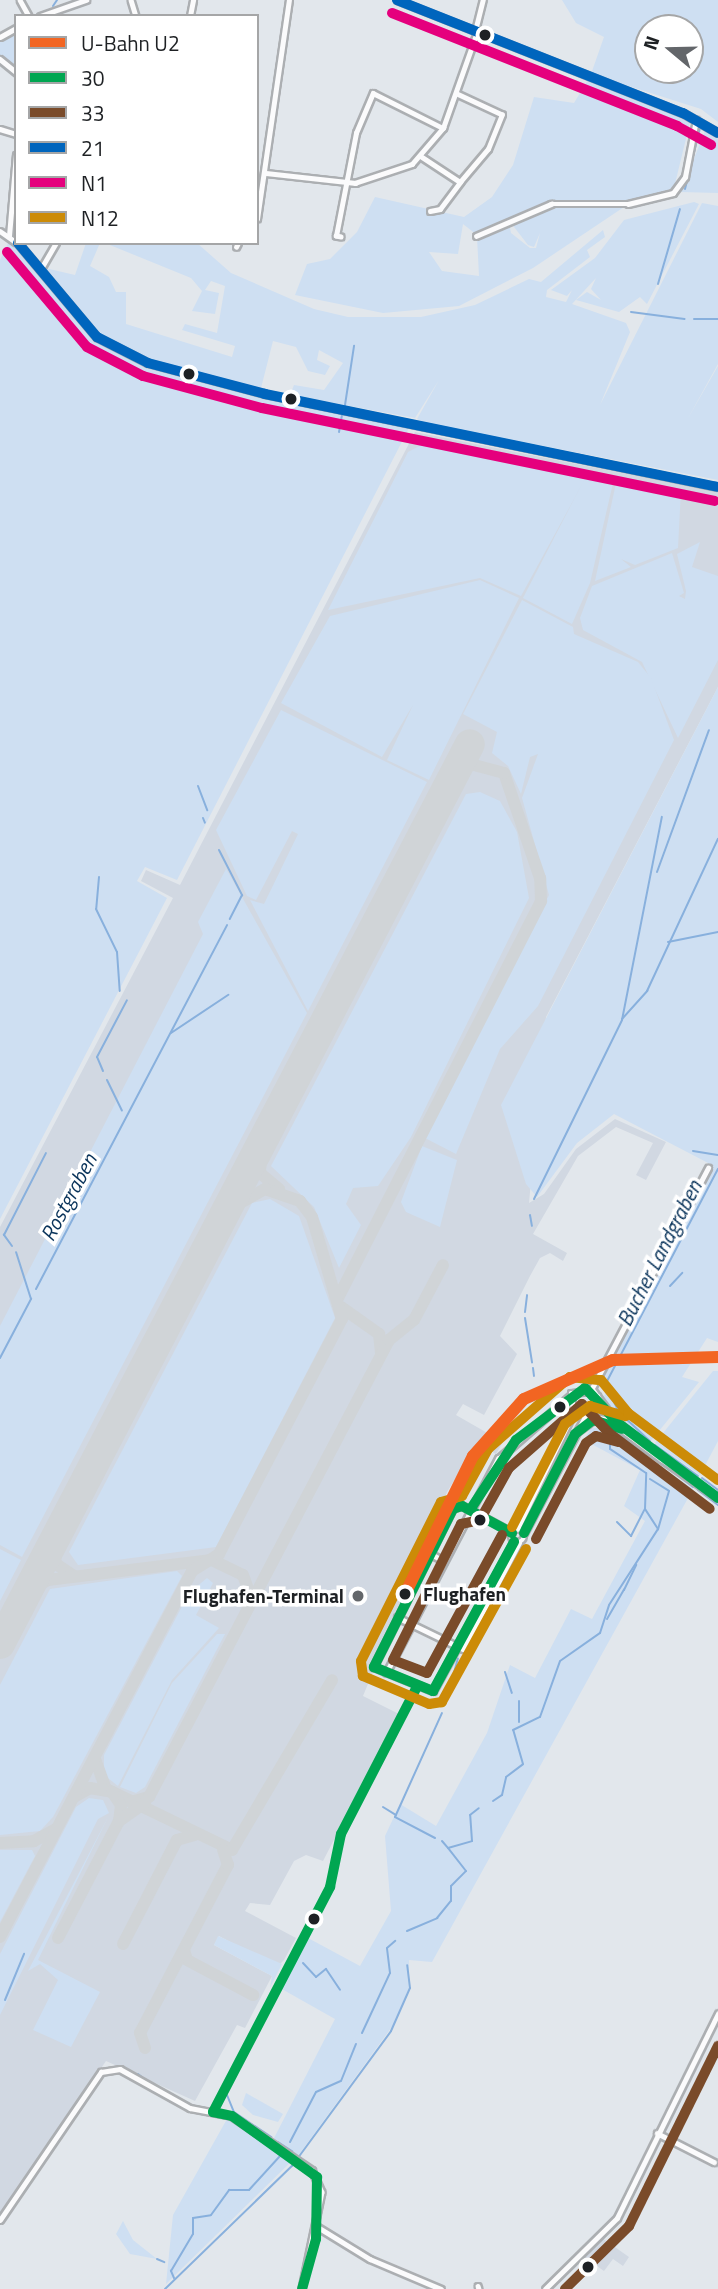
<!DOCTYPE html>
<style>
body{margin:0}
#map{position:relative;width:718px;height:2289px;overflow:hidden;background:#e2e7ec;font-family:"Titillium Web",sans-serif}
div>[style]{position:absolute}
.built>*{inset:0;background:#d1d8e2}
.green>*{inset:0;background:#cedff2}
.stream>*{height:2px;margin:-1px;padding:0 1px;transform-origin:1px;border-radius:1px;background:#88b0dd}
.taxiway>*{height:12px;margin:-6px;padding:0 6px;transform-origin:6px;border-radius:6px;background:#d0d4d7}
.runway>*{height:30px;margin:-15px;padding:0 15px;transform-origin:15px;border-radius:15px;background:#d0d4d7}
.roads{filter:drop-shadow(2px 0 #acafb2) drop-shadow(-2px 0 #acafb2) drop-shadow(0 2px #acafb2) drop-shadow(0 -2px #acafb2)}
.street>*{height:4.5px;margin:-2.25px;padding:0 2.25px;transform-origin:2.25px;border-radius:2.25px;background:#fbfbfc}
.street>.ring{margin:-2.25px;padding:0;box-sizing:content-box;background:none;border:4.5px solid #fbfbfc;border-radius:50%}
.secondary>*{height:5px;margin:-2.5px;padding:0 2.5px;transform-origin:2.5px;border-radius:2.5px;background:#fbfbfc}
.bus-1>*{height:10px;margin:-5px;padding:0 5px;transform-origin:5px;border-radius:5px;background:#00a651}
.bus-2>*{height:10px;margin:-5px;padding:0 5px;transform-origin:5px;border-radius:5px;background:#7a4b2a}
.bus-3>*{height:10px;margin:-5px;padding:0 5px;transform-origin:5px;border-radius:5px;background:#0065bd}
.bus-4>*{height:10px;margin:-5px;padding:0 5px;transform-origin:5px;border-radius:5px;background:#e5007d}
.bus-5>*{height:10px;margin:-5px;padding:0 5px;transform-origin:5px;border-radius:5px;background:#cc8b07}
.metro-1>*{height:12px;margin:-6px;padding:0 6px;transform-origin:6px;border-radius:6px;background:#f26522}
.dots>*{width:19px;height:19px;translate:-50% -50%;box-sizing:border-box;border:4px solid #fff;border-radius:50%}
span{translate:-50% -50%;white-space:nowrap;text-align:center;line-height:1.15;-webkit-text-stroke:7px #fff;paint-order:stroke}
.stop-label{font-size:19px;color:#1e2124;font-weight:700}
.left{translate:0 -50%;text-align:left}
.poi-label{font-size:19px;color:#1e2124;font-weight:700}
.right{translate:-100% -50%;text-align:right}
.water-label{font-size:21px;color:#09335a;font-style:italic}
.legend{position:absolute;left:14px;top:14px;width:245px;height:231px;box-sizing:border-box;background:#fff;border:2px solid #a5a6a7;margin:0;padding:9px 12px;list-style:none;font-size:21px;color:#1e2124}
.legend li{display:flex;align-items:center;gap:14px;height:35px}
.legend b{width:35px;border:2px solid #a5a6a7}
.north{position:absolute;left:634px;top:14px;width:70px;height:70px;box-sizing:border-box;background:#fff;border:2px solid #a5a6a7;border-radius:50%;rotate:289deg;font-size:19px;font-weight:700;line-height:28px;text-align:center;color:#1e2124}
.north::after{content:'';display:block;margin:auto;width:24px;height:32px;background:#63666a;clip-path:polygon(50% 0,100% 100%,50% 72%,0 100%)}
</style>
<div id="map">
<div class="built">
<i style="clip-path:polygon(415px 432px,718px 492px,718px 687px,546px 1017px,529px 1203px,544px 1194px,576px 1149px,615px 1119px,666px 1142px,646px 1180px,636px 1175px,653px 1143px,616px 1127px,578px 1156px,533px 1234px,567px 1253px,563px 1261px,550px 1253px,540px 1258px,530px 1276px,500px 1336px,517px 1354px,484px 1415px,463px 1404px,456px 1415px,503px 1442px,496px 1454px,485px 1448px,477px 1462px,466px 1461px,447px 1492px,363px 1696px,399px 1714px,323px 1861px,306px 1855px,294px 1861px,270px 1905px,250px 1903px,245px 1911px,296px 1938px,284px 1960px,277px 1967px,219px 1936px,214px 1945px,272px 1976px,245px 2028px,237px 2025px,195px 2101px,106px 2061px,0 2216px,0 1227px,173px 898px,141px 881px,146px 870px,180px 885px)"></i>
<i style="clip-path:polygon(602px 2238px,629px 2257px,623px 2266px,613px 2259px,604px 2271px,583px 2256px)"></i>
</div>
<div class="green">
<i style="clip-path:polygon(evenodd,562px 0,718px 0,718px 122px,701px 109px,591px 74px,604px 37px,576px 23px,562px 0,648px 28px,690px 28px,690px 70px,648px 70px,648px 28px)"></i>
<i style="clip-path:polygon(16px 32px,16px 68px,0 56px,0 39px)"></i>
<i style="clip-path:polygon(589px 78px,691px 118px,673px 192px,627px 202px,538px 206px,477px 235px,463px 224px,458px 254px,429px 252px,442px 271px,479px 276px,477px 237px,509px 223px,511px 233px,530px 248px,536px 248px,540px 233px,534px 247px,528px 245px,511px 223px,560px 205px,624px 207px,533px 268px,459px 306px,383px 313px,295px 295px,307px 264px,330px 259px,357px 232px,375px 197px,464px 217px,492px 197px,513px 165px,534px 97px,574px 103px)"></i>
<i style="clip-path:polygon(706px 128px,718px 137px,718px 193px,681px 192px)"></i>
<i style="clip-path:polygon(694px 202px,699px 204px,647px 304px,640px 297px,619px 312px,576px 300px,587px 292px,601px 300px,591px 289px,596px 278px,572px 304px,626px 323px,630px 332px,600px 405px,702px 203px,718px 206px,718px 364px,687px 420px,718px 366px,718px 480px,426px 423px,417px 419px,439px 380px,415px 418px,290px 395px,294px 385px,324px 390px,343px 363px,319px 350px,317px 360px,330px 366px,325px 375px,308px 371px,296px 347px,273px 341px,259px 396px,410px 426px,177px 880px,145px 867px,137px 881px,167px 898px,0 1219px,0 260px,9px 241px,39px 274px,45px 268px,75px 275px,86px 243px,100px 243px,90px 266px,109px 277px,116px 292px,126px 292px,126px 324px,232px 357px,235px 346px,182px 330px,185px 324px,217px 333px,225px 286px,211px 281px,205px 290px,219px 293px,215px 314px,192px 311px,202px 291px,191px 278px,105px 243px,197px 243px,231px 273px,314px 309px,348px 317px,421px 317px,475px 305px,529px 279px,541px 282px,603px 230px,605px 237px,587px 250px,590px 257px,547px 290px,546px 297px,566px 302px,572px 290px,567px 296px,551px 290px,595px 258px,624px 220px)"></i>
<i style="clip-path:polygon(429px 441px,590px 470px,521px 596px,480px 578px,328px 610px,408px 452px)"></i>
<i style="clip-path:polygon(596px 472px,613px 483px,590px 583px,572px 624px,523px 598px,586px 476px)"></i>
<i style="clip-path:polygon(623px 478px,681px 490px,678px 548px,635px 565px,621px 559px,631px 567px,595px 581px,616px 483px)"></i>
<i style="clip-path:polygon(700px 542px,692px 567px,718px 576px,718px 660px,678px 738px,642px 662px,583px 630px,580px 618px,592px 586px,672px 553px,684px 593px,679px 596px,685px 599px,686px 591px,677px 554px)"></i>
<i style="clip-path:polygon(480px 580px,519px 598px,429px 780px,387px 760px,413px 705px,382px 757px,281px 703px,330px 616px)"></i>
<i style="clip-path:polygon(522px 600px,573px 627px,574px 634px,638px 662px,651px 678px,674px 740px,538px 1006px,500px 1049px,456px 1154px,425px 1138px,549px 895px,522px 798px,538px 754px,530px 757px,521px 794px,508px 766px,492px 753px,497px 732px,463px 714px)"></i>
<i style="clip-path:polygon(718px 687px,718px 1342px,707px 1338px,682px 1377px,699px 1382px,650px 1442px,615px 1415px,604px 1396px,609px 1387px,599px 1385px,712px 1165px,614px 1114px,577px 1143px,537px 1197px,526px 1184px,501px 1105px)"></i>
<i style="clip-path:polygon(281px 710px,427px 782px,308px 1011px,250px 900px,264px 904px,298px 834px,292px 831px,256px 900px,247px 896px,216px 830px)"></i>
<i style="clip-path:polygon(480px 792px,500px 801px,517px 832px,529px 898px,411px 1137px,378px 1186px,353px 1188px,346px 1204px,361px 1225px,339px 1268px,314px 1207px,271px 1166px,466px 794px)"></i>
<i style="clip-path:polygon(210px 840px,307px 1013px,22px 1557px,0 1545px,0 1326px,203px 934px,198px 922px,226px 869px)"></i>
<i style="clip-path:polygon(422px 1146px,457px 1160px,440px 1227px,406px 1212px,401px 1202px)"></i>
<i style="clip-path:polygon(270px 1199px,299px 1216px,335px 1318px,216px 1547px,78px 1565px,69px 1552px,252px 1203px)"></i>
<i style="clip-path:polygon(713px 1371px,718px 1371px,718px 1441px,700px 1475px,655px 1443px)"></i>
<i style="clip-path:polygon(591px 1428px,606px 1428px,693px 1489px,432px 1962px,409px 1960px,409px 1988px,394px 2024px,300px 2153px,166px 2284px,173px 2215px,227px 2119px,271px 2144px,335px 2019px,280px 1988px,308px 1938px,360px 1966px,391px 1911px,385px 1836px,400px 1804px,436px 1826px,487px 1733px,510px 1665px,535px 1678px,571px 1609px,592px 1619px,645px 1521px,624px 1506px,640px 1470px,584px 1440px)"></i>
<i style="clip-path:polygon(0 1549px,21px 1560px,0 1601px)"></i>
<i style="clip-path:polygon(177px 1571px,182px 1576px,53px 1817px,40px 1831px,0 1835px,0 1685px,50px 1589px)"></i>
<i style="clip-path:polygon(207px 1578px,213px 1583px,196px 1615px,219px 1628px,172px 1680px,118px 1786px,104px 1775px,104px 1755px,189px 1593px)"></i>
<i style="clip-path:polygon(217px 1634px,225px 1634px,145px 1787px,136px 1793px,120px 1787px,172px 1683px)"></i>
<i style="clip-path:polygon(89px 1798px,103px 1800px,109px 1813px,98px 1819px,0 2015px,0 1954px,76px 1807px)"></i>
<i style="clip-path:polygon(108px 1817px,38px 1960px,100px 1992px,71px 2047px,33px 2030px,58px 1980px,40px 1964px,28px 1971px)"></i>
<i style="clip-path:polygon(0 1850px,32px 1850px,35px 1856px,0 1922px)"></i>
<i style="clip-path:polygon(218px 1936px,282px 1964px,270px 1988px,272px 1976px,214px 1945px)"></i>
<i style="clip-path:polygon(246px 2093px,283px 2114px,278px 2122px,253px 2115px,242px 2105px)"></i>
<i style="clip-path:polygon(123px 2221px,133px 2240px,157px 2259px,130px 2254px,116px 2234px)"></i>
</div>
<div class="stream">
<i style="left:53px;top:6px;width:7px;rotate:-56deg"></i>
<i style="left:685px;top:189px;width:63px;rotate:-76.2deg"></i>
<i style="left:658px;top:284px;width:78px;rotate:-73.7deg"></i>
<i style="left:631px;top:312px;width:54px;rotate:7.4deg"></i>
<i style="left:694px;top:319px;width:24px"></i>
<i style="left:345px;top:405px;width:60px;rotate:-81.3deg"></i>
<i style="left:339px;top:432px;width:17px;rotate:-80deg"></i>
<i style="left:576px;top:454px;width:42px;rotate:12.4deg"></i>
<i style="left:623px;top:464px;width:89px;rotate:11.7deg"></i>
<i style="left:714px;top:482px;width:4px;rotate:14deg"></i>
<i style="left:198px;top:786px;width:26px;rotate:69deg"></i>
<i style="left:203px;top:818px;width:5px;rotate:68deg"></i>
<i style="left:219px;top:850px;width:51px;rotate:62.9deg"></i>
<i style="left:242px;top:895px;width:27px;rotate:117deg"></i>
<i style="left:657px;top:872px;width:151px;rotate:-69.9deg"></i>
<i style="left:99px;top:877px;width:32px;rotate:95deg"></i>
<i style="left:96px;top:909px;width:48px;rotate:64deg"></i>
<i style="left:117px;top:952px;width:39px;rotate:86deg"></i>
<i style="left:668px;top:942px;width:51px;rotate:-11.3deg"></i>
<i style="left:622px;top:1019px;width:38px;rotate:-48deg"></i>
<i style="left:647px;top:991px;width:168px;rotate:-65deg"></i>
<i style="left:171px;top:1033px;width:69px;rotate:-33.7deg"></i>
<i style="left:103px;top:1071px;width:15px;rotate:-113deg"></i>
<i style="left:97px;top:1057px;width:64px;rotate:-62.2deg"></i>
<i style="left:107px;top:1080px;width:34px;rotate:64deg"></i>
<i style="left:693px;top:1151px;width:25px;rotate:9deg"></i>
<i style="left:534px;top:1199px;width:199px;rotate:-63.8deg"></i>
<i style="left:622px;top:1020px;width:207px;rotate:-78.9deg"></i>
<i style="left:530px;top:1215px;width:11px;rotate:80deg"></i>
<i style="left:12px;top:1246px;width:14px;rotate:-126deg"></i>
<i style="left:4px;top:1235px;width:92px;rotate:-62.9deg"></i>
<i style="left:670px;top:1286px;width:18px;rotate:-47deg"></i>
<i style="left:36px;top:1289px;width:411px;rotate:-62.3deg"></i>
<i style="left:525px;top:1312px;width:17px;rotate:-83deg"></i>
<i style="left:525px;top:1318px;width:45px;rotate:81deg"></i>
<i style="left:0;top:1358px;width:67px;rotate:-62.3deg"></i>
<i style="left:31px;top:1299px;width:49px;rotate:-107.7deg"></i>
<i style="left:533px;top:1368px;width:8px;rotate:83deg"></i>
<i style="left:605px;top:1385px;width:244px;rotate:-62.4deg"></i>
<i style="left:608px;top:1389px;width:31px;rotate:65deg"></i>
<i style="left:622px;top:1415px;width:38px;rotate:43deg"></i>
<i style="left:608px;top:1427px;width:56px;rotate:34.8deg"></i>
<i style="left:655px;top:1445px;width:53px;rotate:35.8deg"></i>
<i style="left:657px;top:1461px;width:7px;rotate:34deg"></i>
<i style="left:681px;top:1466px;width:11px;rotate:41deg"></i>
<i style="left:669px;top:1469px;width:30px;rotate:37deg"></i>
<i style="left:691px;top:1475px;width:6px;rotate:39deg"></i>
<i style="left:702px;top:1478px;width:20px;rotate:37deg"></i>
<i style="left:650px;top:1479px;width:22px;rotate:32deg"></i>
<i style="left:669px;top:1491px;width:40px;rotate:106deg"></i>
<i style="left:701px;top:1481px;width:21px;rotate:35deg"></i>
<i style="left:698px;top:1490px;width:25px;rotate:37deg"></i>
<i style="left:617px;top:1522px;width:20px;rotate:45deg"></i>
<i style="left:631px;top:1536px;width:29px;rotate:-63deg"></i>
<i style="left:624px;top:1590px;width:28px;rotate:-64deg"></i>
<i style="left:607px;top:1619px;width:34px;rotate:-60deg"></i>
<i style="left:505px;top:1672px;width:22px;rotate:72deg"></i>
<i style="left:447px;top:1698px;width:41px;rotate:-74.6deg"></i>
<i style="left:519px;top:1722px;width:21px;rotate:-90deg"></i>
<i style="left:493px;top:1801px;width:11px;rotate:-34deg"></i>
<i style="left:502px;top:1795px;width:18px;rotate:-77deg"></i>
<i style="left:506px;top:1777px;width:21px;rotate:-37deg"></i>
<i style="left:523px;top:1764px;width:35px;rotate:-106deg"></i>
<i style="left:513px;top:1730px;width:30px;rotate:-26deg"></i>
<i style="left:540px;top:1717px;width:59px;rotate:-70.3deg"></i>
<i style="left:560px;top:1661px;width:49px;rotate:-35deg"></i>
<i style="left:600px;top:1633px;width:29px;rotate:-72deg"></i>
<i style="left:609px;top:1605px;width:90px;rotate:-57.2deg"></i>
<i style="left:658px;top:1529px;width:24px;rotate:-123deg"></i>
<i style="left:645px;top:1509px;width:36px;rotate:-88deg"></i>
<i style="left:646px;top:1473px;width:43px;rotate:-146.3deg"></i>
<i style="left:610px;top:1449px;width:9px;rotate:-90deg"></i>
<i style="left:383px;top:1807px;width:15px;rotate:32deg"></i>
<i style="left:435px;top:1838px;width:45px;rotate:-152.3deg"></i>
<i style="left:395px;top:1817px;width:114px;rotate:-65.7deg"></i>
<i style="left:442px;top:1841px;width:9px;rotate:49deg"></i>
<i style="left:407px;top:1931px;width:33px;rotate:-23deg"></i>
<i style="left:437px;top:1918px;width:22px;rotate:-51deg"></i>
<i style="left:451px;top:1901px;width:15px;rotate:-90deg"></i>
<i style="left:451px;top:1886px;width:21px;rotate:-45deg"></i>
<i style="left:466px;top:1871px;width:29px;rotate:-128deg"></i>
<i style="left:448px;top:1848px;width:25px;rotate:-16deg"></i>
<i style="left:472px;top:1841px;width:26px;rotate:-94deg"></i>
<i style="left:470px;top:1815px;width:11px;rotate:-38deg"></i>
<i style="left:303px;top:1963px;width:19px;rotate:47deg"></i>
<i style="left:316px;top:1977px;width:13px;rotate:-39deg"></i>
<i style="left:326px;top:1969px;width:25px;rotate:56deg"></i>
<i style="left:5px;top:2000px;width:50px;rotate:-67.6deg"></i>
<i style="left:362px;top:2033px;width:66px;rotate:-65deg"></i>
<i style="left:390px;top:1973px;width:25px;rotate:-97deg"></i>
<i style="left:387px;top:1948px;width:11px;rotate:-41deg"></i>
<i style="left:138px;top:2074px;width:16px;rotate:38deg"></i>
<i style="left:136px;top:2080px;width:41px;rotate:32.2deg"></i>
<i style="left:171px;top:2095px;width:26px;rotate:28deg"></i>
<i style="left:227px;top:2095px;width:18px;rotate:68deg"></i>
<i style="left:234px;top:2112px;width:45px;rotate:34deg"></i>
<i style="left:278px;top:2142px;width:17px;rotate:33deg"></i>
<i style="left:290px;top:2142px;width:56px;rotate:-62.5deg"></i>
<i style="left:316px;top:2092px;width:27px;rotate:-24deg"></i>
<i style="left:341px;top:2081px;width:40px;rotate:-68deg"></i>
<i style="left:157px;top:2259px;width:8px;rotate:23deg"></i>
<i style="left:174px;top:2278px;width:8px;rotate:-113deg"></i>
<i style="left:171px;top:2271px;width:43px;rotate:-59.3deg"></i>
<i style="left:193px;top:2234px;width:16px;rotate:-90deg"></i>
<i style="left:193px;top:2218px;width:18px;rotate:-9deg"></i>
<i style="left:211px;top:2215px;width:31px;rotate:-54deg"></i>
<i style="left:229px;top:2190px;width:20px"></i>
<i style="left:249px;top:2190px;width:47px;rotate:-47.6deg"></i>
<i style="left:165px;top:2289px;width:177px;rotate:-44.1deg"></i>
<i style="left:292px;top:2166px;width:167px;rotate:-53.7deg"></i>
<i style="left:391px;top:2031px;width:47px;rotate:-66.2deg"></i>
<i style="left:410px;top:1988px;width:23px;rotate:-97deg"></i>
</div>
<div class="taxiway">
<i style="left:262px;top:1143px;width:30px;rotate:94deg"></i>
<i style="left:260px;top:1173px;width:25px;rotate:40deg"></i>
<i style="left:338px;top:1298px;width:446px;rotate:-62.9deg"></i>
<i style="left:541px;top:901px;width:23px;rotate:-92deg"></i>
<i style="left:540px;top:878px;width:111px;rotate:-108.9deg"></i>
<i style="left:504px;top:773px;width:34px;rotate:-165deg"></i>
<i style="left:471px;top:764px;width:34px;rotate:135deg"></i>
<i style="left:341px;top:1307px;width:47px;rotate:35.4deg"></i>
<i style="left:379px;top:1334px;width:18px;rotate:84deg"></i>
<i style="left:53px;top:1542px;width:22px;rotate:82deg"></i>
<i style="left:56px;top:1564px;width:22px;rotate:34deg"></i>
<i style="left:27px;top:1592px;width:24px;rotate:-30deg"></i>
<i style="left:48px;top:1580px;width:165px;rotate:-7deg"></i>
<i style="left:212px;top:1560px;width:34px;rotate:26deg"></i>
<i style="left:243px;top:1575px;width:27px;rotate:70deg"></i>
<i style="left:95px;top:1759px;width:32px;rotate:70deg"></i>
<i style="left:106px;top:1789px;width:140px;rotate:25.8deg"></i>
<i style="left:232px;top:1850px;width:197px;rotate:-59.5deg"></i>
<i style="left:74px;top:1797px;width:18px;rotate:-29deg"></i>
<i style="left:90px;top:1788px;width:22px;rotate:10deg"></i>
<i style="left:112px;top:1792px;width:16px;rotate:55deg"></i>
<i style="left:121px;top:1805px;width:16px;rotate:97deg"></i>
<i style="left:131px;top:1802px;width:19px;rotate:-16deg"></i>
<i style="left:149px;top:1797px;width:516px;rotate:-62.29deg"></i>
<i style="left:389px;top:1340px;width:32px;rotate:-39deg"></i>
<i style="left:414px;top:1320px;width:62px;rotate:-62.2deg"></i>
<i style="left:0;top:1843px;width:34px;rotate:-3deg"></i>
<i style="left:34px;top:1841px;width:25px;rotate:-29deg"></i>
<i style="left:0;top:1937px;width:413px;rotate:-62.3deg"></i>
<i style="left:192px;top:1571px;width:32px;rotate:-32deg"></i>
<i style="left:219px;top:1554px;width:265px;rotate:-62.4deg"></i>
<i style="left:342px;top:1319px;width:106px;rotate:-106.4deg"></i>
<i style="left:312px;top:1217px;width:20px;rotate:-127deg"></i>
<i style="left:300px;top:1201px;width:37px;rotate:-161deg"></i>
<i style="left:265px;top:1189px;width:45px;rotate:150.6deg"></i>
<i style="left:58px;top:1938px;width:132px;rotate:-62.5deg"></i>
<i style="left:119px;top:1821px;width:32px;rotate:-35deg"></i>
<i style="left:123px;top:1944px;width:117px;rotate:-62.6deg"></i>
<i style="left:177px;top:1840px;width:19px;rotate:-16deg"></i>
<i style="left:184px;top:1950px;width:10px;rotate:73deg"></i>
<i style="left:187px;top:1960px;width:75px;rotate:27.9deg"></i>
<i style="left:145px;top:2048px;width:16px;rotate:-108deg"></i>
<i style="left:140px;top:2033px;width:190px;rotate:-62.4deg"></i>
<i style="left:228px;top:1865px;width:16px;rotate:-108deg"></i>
</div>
<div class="runway">
<i style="left:0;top:1644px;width:1015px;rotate:-62.43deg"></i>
</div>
<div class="roads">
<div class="street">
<i style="left:20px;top:0;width:18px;rotate:61deg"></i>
<i style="left:131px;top:0;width:17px;rotate:73deg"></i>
<i style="left:40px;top:16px;width:49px;rotate:-19.2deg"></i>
<i style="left:190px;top:16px;width:16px;rotate:-79deg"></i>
<i style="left:475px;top:31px;width:32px;rotate:-76deg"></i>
<i style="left:0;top:37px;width:18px;rotate:-29deg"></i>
<i style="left:0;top:59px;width:21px;rotate:39deg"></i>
<i style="left:0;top:129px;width:17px;rotate:17deg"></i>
<i style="left:422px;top:157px;width:45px;rotate:33.3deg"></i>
<i style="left:460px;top:182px;width:43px;rotate:-49.7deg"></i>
<i style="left:488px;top:149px;width:37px;rotate:-68deg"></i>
<i style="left:502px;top:115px;width:50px;rotate:-155deg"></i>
<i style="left:266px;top:173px;width:90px;rotate:6.4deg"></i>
<i style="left:355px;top:183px;width:60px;rotate:-18.4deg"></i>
<i style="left:412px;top:164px;width:48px;rotate:-49.3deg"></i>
<i style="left:443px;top:128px;width:102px;rotate:-70.5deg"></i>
<i style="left:430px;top:211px;width:10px;rotate:-11deg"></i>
<i style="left:440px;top:209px;width:34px;rotate:-53deg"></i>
<i style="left:257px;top:219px;width:221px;rotate:-81.7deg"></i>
<i style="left:0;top:231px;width:19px;rotate:35deg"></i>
<i style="left:9px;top:236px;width:81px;rotate:-85.1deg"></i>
<i style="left:476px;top:236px;width:82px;rotate:-23.1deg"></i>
<i style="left:551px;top:204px;width:77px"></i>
<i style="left:628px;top:204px;width:46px;rotate:-13.7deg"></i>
<i style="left:673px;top:193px;width:20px;rotate:-53deg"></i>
<i style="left:685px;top:177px;width:58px;rotate:-79.1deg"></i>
<i style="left:341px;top:237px;width:5px;rotate:-169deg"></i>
<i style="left:336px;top:236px;width:105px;rotate:-79deg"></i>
<i style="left:356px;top:133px;width:43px;rotate:-67deg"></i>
<i style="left:373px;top:93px;width:78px;rotate:26.6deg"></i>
<i style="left:18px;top:243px;width:123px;rotate:50deg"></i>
<i style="left:97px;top:337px;width:57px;rotate:27deg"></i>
<i style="left:148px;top:363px;width:121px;rotate:14.8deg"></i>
<i style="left:265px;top:394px;width:462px;rotate:11.6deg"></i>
<i style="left:236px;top:247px;width:4px;rotate:-63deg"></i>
<i style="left:42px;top:267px;width:28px;rotate:-60deg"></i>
<i style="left:591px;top:1390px;width:251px;rotate:-62.2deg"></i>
<i style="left:578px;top:1431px;width:19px;rotate:-36deg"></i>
<i style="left:593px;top:1420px;width:23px;rotate:13deg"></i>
<i style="left:517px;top:1529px;width:129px;rotate:-64.2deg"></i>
<i class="ring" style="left:511px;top:1529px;width:9.5px;height:9.5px"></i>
<i style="left:512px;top:1533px;width:57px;rotate:-151.6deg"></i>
<i style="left:462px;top:1506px;width:9px;rotate:162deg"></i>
<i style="left:453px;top:1509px;width:177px;rotate:116.6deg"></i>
<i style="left:374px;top:1667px;width:64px;rotate:22.1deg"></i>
<i style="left:433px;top:1691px;width:170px;rotate:-61.5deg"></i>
<i style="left:524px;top:1533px;width:131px;rotate:-62.3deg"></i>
<i style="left:431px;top:1554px;width:15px;rotate:28deg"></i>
<i style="left:397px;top:1617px;width:73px;rotate:25.9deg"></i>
<i style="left:463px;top:1649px;width:120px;rotate:-62.2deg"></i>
<i style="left:386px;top:1673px;width:242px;rotate:-62.4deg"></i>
<i style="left:498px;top:1459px;width:96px;rotate:-41.2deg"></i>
<i style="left:657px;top:2133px;width:64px;rotate:27deg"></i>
<i style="left:0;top:2220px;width:179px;rotate:-55.7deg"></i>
<i style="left:101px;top:2072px;width:19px;rotate:-9deg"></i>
<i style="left:120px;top:2069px;width:80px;rotate:29.1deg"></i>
<i style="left:190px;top:2108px;width:43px;rotate:10.8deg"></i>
<i style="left:232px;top:2116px;width:97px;rotate:34deg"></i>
<i style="left:312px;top:2170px;width:24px;rotate:66deg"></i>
<i style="left:322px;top:2192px;width:99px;rotate:101.7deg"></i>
<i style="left:316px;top:2226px;width:63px;rotate:31.4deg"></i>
<i style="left:370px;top:2259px;width:77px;rotate:22.9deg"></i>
<i style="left:478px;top:2286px;width:3px;rotate:72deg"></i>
<i style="left:545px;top:2289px;width:101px;rotate:-44.6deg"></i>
<i style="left:617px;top:2218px;width:228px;rotate:-63.7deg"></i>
</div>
<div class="secondary">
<i style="left:397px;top:0;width:308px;rotate:21.6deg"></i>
<i style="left:683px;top:113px;width:40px;rotate:29.7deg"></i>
<i style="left:591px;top:1415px;width:20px;rotate:-72deg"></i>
<i style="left:681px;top:1472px;width:83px;rotate:-142.3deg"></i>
<i style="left:615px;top:1421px;width:37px;rotate:-126deg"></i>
<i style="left:593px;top:1391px;width:22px;rotate:175deg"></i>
<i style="left:571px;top:1393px;width:20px;rotate:84deg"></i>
<i style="left:573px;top:1413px;width:37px;rotate:11deg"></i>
<i style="left:609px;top:1420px;width:65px;rotate:36.9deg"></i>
<i style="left:661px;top:1459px;width:69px;rotate:34.4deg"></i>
</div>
</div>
<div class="bus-1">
<i style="left:470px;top:1510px;width:84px;rotate:-56.7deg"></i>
<i style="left:516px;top:1440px;width:86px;rotate:-37deg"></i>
<i style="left:585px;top:1388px;width:48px;rotate:46.7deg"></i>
<i style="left:618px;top:1423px;width:125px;rotate:36.9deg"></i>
<i style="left:512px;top:1533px;width:57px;rotate:-151.6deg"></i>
<i style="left:462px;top:1506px;width:9px;rotate:162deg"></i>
<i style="left:453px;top:1509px;width:177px;rotate:116.6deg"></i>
<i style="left:374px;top:1667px;width:64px;rotate:22.1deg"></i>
<i style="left:433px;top:1691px;width:170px;rotate:-61.5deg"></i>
<i style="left:524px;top:1533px;width:111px;rotate:-62.7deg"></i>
<i style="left:575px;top:1434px;width:23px;rotate:-38deg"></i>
<i style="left:593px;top:1420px;width:30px;rotate:17deg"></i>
<i style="left:213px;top:2112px;width:254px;rotate:-62.5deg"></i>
<i style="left:330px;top:1887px;width:54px;rotate:-78.3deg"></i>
<i style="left:341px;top:1834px;width:163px;rotate:-62.7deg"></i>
<i style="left:213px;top:2112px;width:19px;rotate:12deg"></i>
<i style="left:232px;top:2116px;width:105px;rotate:35.7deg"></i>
<i style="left:317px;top:2177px;width:62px;rotate:90.9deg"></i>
<i style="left:316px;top:2239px;width:52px;rotate:105.6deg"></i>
</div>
<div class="bus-2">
<i style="left:502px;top:1535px;width:157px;rotate:118.5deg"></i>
<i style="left:427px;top:1673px;width:36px;rotate:-159deg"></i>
<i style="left:393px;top:1660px;width:152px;rotate:-63.4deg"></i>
<i style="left:461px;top:1524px;width:19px;rotate:-12deg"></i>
<i style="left:480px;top:1520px;width:60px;rotate:-60.9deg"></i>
<i style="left:509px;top:1468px;width:97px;rotate:-41.2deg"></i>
<i style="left:582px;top:1404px;width:40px;rotate:47deg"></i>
<i style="left:609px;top:1433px;width:126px;rotate:37deg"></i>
<i style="left:536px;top:1539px;width:108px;rotate:-62.5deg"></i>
<i style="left:586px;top:1443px;width:12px;rotate:-35deg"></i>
<i style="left:596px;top:1436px;width:23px;rotate:15deg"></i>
<i style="left:565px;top:2289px;width:90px;rotate:-44.5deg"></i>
<i style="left:629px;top:2226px;width:201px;rotate:-63.7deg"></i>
</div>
<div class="bus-3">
<i style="left:397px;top:0;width:308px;rotate:21.6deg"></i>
<i style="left:683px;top:113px;width:40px;rotate:29.7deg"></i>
<i style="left:18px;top:243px;width:123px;rotate:50deg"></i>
<i style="left:97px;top:337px;width:57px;rotate:27deg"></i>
<i style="left:148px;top:363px;width:121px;rotate:14.8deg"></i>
<i style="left:265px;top:394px;width:462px;rotate:11.6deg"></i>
</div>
<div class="bus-4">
<i style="left:392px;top:13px;width:307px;rotate:21.6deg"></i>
<i style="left:677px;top:126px;width:39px;rotate:29deg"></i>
<i style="left:7px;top:252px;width:124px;rotate:49.9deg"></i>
<i style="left:87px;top:347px;width:63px;rotate:27.4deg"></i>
<i style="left:143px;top:376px;width:123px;rotate:15.1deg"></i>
<i style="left:262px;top:408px;width:462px;rotate:11.6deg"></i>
</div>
<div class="bus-5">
<i style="left:512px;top:1527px;width:116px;rotate:-62.8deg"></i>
<i style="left:565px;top:1424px;width:31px;rotate:-36deg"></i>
<i style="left:590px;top:1406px;width:37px;rotate:16deg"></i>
<i style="left:526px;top:1549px;width:175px;rotate:118.8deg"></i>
<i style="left:442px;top:1702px;width:13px;rotate:171deg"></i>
<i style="left:429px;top:1704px;width:72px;rotate:-157deg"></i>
<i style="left:363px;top:1676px;width:15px;rotate:-98deg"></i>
<i style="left:361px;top:1661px;width:178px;rotate:-63.3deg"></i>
<i style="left:441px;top:1502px;width:22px;rotate:-16deg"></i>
<i style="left:462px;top:1496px;width:54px;rotate:-61deg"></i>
<i style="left:488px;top:1449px;width:109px;rotate:-41.3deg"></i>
<i style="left:570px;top:1377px;width:31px;rotate:6deg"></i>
<i style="left:601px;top:1380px;width:43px;rotate:50.7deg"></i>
<i style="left:628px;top:1413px;width:112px;rotate:36.7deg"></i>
</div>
<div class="metro-1">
<i style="left:405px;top:1594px;width:154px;rotate:-63.8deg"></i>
<i style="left:473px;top:1456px;width:76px;rotate:-48.2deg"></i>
<i style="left:524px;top:1399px;width:97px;rotate:-23.7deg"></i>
<i style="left:613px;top:1360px;width:105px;rotate:-1.6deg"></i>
</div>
<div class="dots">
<i style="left:485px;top:35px;background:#1e2124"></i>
<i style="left:189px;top:374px;background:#1e2124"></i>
<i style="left:291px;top:399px;background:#1e2124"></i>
<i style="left:560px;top:1407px;background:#1e2124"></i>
<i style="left:480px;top:1520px;background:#1e2124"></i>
<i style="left:405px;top:1594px;background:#1e2124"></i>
<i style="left:358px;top:1596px;background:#63666a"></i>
<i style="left:314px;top:1919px;background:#1e2124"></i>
<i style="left:588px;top:2267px;background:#1e2124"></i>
</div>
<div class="stop-label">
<span class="left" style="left:423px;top:1594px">Flughafen</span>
</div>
<div class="poi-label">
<span class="right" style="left:344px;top:1596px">Flughafen-Terminal</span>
</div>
<div class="water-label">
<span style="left:68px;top:1197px;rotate:-62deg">Rostgraben</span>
<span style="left:659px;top:1253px;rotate:-63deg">Bucher Landgraben</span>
</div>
<ul class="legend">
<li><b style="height:9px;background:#f26522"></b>U-Bahn U2</li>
<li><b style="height:9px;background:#00a651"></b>30</li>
<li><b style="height:9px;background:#7a4b2a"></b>33</li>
<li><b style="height:9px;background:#0065bd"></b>21</li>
<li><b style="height:9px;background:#e5007d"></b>N1</li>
<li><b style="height:9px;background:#cc8b07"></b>N12</li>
</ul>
<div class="north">N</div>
</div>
